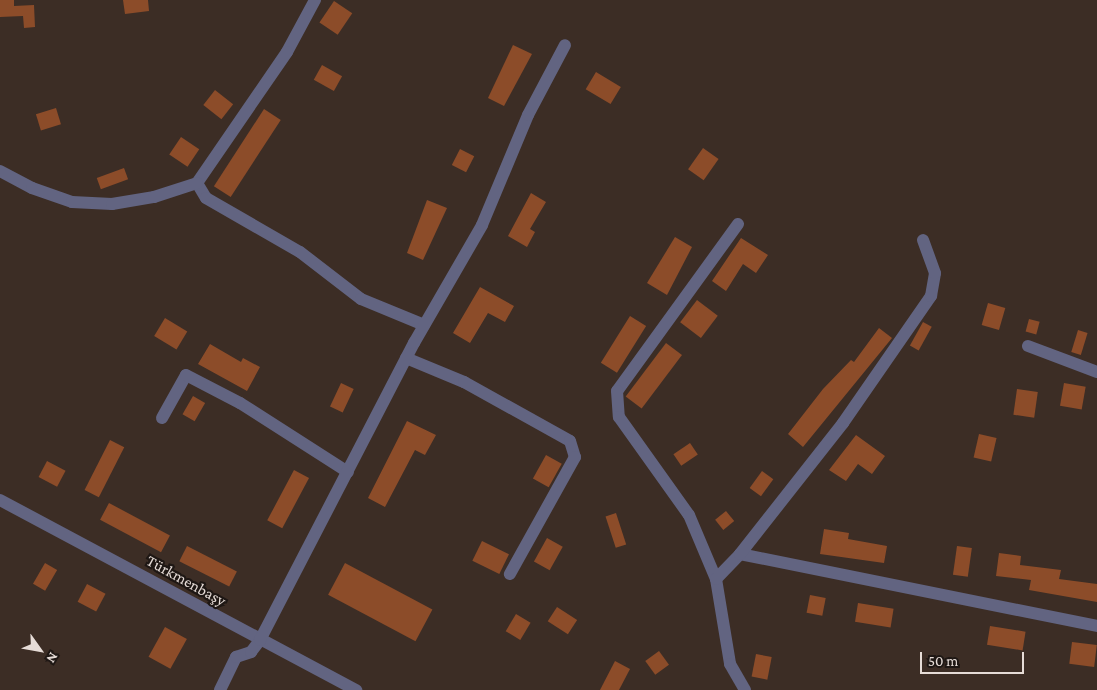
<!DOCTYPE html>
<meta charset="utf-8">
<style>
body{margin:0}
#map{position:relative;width:1097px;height:690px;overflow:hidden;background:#3c2d25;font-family:"Crimson Pro",serif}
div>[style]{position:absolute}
.building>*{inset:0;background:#8c4c29;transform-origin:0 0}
.minor>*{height:12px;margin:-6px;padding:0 6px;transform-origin:6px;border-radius:6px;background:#626481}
span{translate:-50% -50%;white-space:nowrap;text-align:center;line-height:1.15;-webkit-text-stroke:4.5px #1e1714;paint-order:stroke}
.street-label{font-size:16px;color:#e6dcd7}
.north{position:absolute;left:15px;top:625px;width:50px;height:50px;-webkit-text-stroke:4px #1e1714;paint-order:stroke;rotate:122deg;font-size:14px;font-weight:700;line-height:20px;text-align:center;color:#e6dcd7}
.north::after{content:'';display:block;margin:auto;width:18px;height:22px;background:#e6dcd7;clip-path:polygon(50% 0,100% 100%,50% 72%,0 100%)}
.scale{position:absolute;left:920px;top:652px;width:104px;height:22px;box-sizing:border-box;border:2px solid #e6dcd7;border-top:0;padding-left:6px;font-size:15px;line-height:18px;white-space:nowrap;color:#e6dcd7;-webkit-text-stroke:4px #1e1714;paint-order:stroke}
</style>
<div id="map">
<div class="building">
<i style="clip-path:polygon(0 0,14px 0,14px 6px,34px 5px,35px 27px,24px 28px,23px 16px,0 17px)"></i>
<i style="clip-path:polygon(123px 0,148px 0,149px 11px,125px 14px)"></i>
<i style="left:334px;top:1px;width:22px;height:26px;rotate:34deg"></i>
<i style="clip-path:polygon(513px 45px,532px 54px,504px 106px,488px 98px)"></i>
<i style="left:322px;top:65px;width:23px;height:17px;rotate:29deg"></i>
<i style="left:596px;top:72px;width:29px;height:20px;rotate:31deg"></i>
<i style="left:215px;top:90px;width:23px;height:19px;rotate:38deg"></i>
<i style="left:56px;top:108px;width:17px;height:21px;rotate:73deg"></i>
<i style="left:264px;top:109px;width:20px;height:92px;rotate:33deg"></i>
<i style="left:181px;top:137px;width:22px;height:21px;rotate:34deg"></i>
<i style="left:703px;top:148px;width:19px;height:26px;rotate:35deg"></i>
<i style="left:460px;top:149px;width:16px;height:18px;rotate:27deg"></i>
<i style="left:124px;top:168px;width:12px;height:29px;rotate:70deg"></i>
<i style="clip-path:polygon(531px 193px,546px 202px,530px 229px,535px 232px,527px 247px,508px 236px)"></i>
<i style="clip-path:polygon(427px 200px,447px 208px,423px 260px,407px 253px)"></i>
<i style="clip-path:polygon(675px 237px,692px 247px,667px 295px,647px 283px)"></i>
<i style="clip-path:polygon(741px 238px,768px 255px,756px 273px,743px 264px,726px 291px,712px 281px)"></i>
<i style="clip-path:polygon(480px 287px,514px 306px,505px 322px,488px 313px,470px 343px,453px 333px)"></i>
<i style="left:697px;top:300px;width:26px;height:28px;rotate:37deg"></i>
<i style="left:988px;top:303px;width:18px;height:23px;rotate:16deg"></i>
<i style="left:630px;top:316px;width:19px;height:55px;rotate:32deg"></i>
<i style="left:165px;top:318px;width:26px;height:21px;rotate:31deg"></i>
<i style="left:1029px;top:319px;width:11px;height:13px;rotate:15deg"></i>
<i style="left:923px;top:322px;width:10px;height:27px;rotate:29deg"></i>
<i style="clip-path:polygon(879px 328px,892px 338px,803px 447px,788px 434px,823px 389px,851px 360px,854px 362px)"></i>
<i style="left:1078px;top:330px;width:10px;height:23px;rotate:17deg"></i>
<i style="left:666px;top:343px;width:20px;height:67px;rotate:37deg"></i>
<i style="clip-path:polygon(210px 344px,241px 362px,243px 358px,260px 367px,247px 391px,198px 364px)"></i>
<i style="left:341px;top:383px;width:14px;height:26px;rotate:25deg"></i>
<i style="left:1064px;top:383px;width:22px;height:23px;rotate:10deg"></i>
<i style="left:1017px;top:389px;width:21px;height:26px;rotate:8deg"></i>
<i style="left:193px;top:396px;width:14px;height:21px;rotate:30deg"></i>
<i style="clip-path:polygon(407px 421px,436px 435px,425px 455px,415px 450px,385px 507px,368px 498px)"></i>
<i style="left:979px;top:434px;width:18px;height:24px;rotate:13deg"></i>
<i style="clip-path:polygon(856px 435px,885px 456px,872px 474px,858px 464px,846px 481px,829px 470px)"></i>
<i style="left:110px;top:440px;width:16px;height:56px;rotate:27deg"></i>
<i style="left:690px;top:443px;width:14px;height:20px;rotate:56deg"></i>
<i style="left:546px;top:455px;width:18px;height:27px;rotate:29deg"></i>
<i style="left:47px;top:461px;width:21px;height:18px;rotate:28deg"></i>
<i style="left:294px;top:470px;width:17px;height:57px;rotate:28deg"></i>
<i style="left:762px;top:471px;width:14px;height:21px;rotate:36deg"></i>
<i style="left:109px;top:503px;width:69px;height:19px;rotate:28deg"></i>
<i style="left:726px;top:511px;width:13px;height:14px;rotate:51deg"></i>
<i style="left:616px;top:513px;width:33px;height:11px;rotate:72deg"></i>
<i style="clip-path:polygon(824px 529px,849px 533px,848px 539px,887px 546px,884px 563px,820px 554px)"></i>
<i style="left:547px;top:538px;width:18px;height:27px;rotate:29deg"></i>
<i style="left:482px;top:541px;width:30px;height:22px;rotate:26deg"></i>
<i style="left:187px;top:546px;width:56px;height:17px;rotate:27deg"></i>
<i style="left:957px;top:546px;width:15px;height:29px;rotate:8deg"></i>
<i style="clip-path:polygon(999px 553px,1021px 556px,1020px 565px,1061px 570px,1059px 579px,1097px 584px,1097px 602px,1029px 590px,1031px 580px,996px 576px)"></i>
<i style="left:45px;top:563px;width:14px;height:24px;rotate:30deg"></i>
<i style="left:345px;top:563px;width:99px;height:36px;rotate:28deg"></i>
<i style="left:87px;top:584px;width:21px;height:20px;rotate:28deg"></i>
<i style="left:810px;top:595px;width:16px;height:18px;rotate:11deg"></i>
<i style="left:858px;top:603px;width:36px;height:19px;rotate:9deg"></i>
<i style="left:557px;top:607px;width:24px;height:17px;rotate:33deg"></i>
<i style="left:516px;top:614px;width:17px;height:20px;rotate:31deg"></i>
<i style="left:990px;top:626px;width:36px;height:19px;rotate:9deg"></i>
<i style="left:165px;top:627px;width:25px;height:34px;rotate:29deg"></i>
<i style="left:1072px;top:642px;width:25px;height:22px;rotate:7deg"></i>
<i style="left:659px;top:651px;width:17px;height:17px;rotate:54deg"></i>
<i style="left:756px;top:654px;width:16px;height:23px;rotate:11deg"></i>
<i style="clip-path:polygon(615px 661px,630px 669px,619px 690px,600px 690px)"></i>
</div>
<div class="minor">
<i style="left:315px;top:0;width:59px;rotate:118.3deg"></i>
<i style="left:287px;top:52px;width:159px;rotate:124.5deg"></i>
<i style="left:197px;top:183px;width:17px;rotate:59deg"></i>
<i style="left:206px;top:198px;width:108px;rotate:29.9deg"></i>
<i style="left:300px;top:252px;width:77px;rotate:37.6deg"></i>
<i style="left:361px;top:299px;width:68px;rotate:22.4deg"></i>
<i style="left:0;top:171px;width:36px;rotate:28deg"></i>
<i style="left:32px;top:188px;width:42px;rotate:19.3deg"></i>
<i style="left:72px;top:202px;width:40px;rotate:2.9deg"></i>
<i style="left:112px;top:204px;width:43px;rotate:-9.5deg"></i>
<i style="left:154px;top:197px;width:45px;rotate:-18deg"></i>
<i style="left:738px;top:224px;width:206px;rotate:125.9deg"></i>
<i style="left:617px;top:391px;width:26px;rotate:86deg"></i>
<i style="left:619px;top:417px;width:120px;rotate:54.5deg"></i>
<i style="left:689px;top:515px;width:69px;rotate:67.1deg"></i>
<i style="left:716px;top:579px;width:86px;rotate:80.6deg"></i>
<i style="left:730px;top:664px;width:30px;rotate:60deg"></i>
<i style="left:1028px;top:346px;width:74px;rotate:20.6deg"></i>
<i style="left:406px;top:358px;width:63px;rotate:22.5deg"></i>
<i style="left:464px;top:382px;width:121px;rotate:29.1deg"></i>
<i style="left:570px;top:441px;width:17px;rotate:73deg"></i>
<i style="left:575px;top:457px;width:134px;rotate:119.1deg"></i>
<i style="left:162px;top:418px;width:49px;rotate:-60.8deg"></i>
<i style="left:186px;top:375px;width:61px;rotate:27.4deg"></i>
<i style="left:240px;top:403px;width:128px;rotate:32.6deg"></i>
<i style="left:0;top:500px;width:404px;rotate:28.1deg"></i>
<i style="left:740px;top:554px;width:364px;rotate:11.4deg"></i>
<i style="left:716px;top:579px;width:35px;rotate:-46deg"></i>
<i style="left:740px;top:554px;width:167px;rotate:-51.8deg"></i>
<i style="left:843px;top:423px;width:155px;rotate:-55.3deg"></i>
<i style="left:931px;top:296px;width:23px;rotate:-80deg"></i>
<i style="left:935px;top:273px;width:35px;rotate:-110deg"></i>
<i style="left:220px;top:690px;width:37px;rotate:-64deg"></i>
<i style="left:236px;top:657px;width:16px;rotate:-18deg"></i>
<i style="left:251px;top:652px;width:15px;rotate:-53deg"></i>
<i style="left:260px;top:640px;width:335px;rotate:-62.6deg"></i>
<i style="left:414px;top:343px;width:136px;rotate:-60deg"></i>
<i style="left:482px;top:225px;width:119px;rotate:-67.3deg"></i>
<i style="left:528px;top:115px;width:79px;rotate:-62.1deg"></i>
</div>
<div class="street-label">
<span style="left:186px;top:581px;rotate:29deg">Türkmenbaşy</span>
</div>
<div class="north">N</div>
<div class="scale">50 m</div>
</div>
